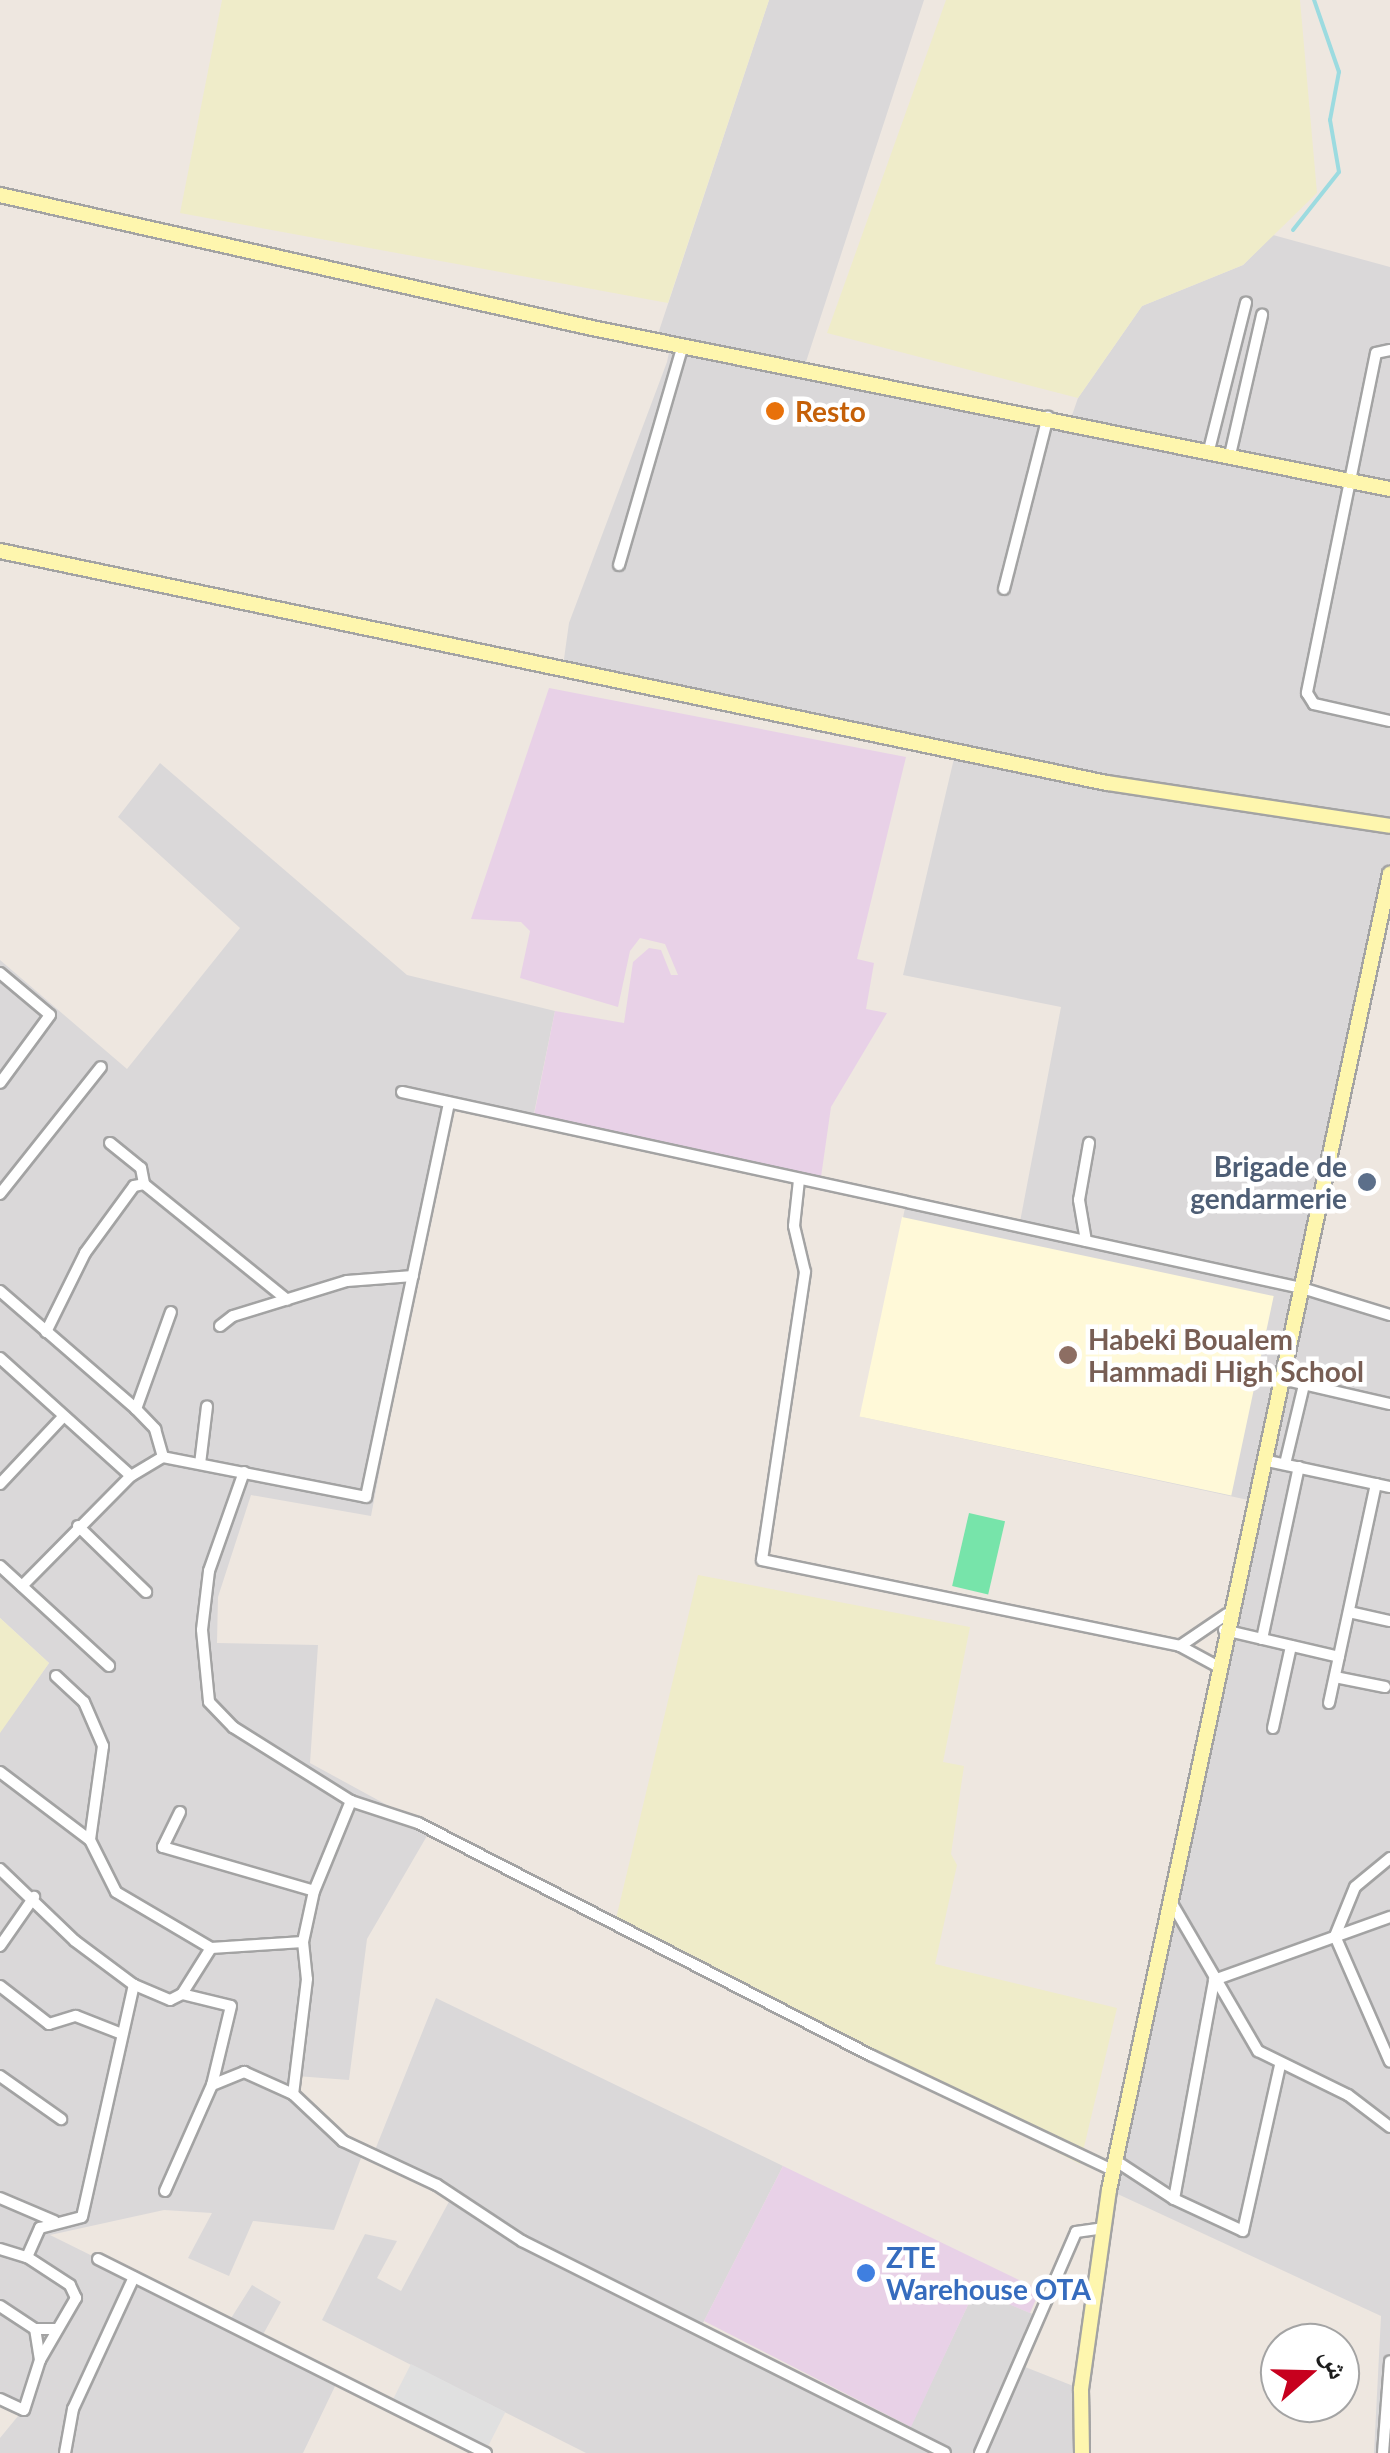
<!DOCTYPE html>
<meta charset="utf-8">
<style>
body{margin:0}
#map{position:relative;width:1390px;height:2453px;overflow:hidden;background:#eee7e0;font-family:Lato,"Noto Naskh Arabic",sans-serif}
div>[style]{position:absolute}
.residential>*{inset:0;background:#dad8d9}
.industrial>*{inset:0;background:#e8d1e7}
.education>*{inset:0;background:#fff9d8;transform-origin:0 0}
.farmland>*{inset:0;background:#efecc9}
.pitch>*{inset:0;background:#77e4aa;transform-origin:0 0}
.parking>*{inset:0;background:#e0e0e0;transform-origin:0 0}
.stream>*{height:4px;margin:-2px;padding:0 2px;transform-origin:2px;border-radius:2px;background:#9cdbe0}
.roads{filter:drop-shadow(2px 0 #a3a3a3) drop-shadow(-2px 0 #a3a3a3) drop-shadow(0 2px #a3a3a3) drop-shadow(0 -2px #a3a3a3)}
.street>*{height:10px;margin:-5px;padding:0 5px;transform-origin:5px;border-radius:5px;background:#fff}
.secondary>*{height:14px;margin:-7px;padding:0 7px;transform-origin:7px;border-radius:7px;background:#fef6ae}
.dots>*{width:28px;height:28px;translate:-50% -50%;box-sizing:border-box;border:5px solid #fff;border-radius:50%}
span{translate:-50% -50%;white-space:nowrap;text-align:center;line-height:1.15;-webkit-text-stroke:9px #fff;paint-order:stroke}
.food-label{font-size:28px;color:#c56008;font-weight:700}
.left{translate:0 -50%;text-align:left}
.service-label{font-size:28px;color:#4e5e75;font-weight:700}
.right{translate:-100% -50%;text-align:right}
.education-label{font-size:28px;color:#785e54;font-weight:700}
.shop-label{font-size:28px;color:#366cbe;font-weight:700}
.north{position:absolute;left:1260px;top:2323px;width:100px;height:100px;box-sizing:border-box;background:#fff;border:2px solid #a4a4a4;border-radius:50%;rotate:70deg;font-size:28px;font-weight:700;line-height:40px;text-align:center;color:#1c1c1c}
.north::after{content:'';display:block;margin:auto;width:35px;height:45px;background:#c7001e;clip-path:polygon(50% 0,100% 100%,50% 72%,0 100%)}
</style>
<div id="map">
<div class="residential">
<i style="clip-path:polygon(769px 0,924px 0,804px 368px,1070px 421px,1078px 398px,1142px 306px,1243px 265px,1273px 235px,1390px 267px,1390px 874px,1302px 1287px,1390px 1315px,1390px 2453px,1374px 2453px,1381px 2316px,1109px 2190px,1253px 1501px,862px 1417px,906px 1203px,1019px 1227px,1061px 1007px,903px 975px,956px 750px,563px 666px,569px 623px,667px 362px,671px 343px,656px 340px)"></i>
<i style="clip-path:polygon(160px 763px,407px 975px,555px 1011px,532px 1123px,449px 1104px,371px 1516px,251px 1495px,218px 1597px,217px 1643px,318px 1645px,310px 1763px,431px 1829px,367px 1939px,349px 2080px,296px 2076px,293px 2094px,343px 2140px,364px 2150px,334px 2230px,253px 2221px,229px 2276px,188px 2258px,212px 2213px,164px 2210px,50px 2235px,228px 2323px,252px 2285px,281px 2302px,260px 2340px,338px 2380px,303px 2453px,0 2453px,0 2438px,23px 2410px,0 2400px,0 1732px,49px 1663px,0 1618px,0 960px,127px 1069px,240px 928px,118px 817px)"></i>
<i style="clip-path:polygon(436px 1998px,783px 2166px,700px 2329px,907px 2434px,975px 2290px,1040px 2317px,1020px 2365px,1081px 2389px,1082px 2453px,586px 2453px,322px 2320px,365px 2234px,397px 2241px,377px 2278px,401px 2291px,452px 2196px,373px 2155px)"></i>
</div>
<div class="industrial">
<i style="clip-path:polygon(549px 688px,906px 757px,857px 959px,874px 963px,866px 1009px,887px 1013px,831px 1107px,821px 1177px,534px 1115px,555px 1011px,624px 1023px,633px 962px,649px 948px,661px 950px,671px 975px,678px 975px,665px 944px,640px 938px,630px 951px,618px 1007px,520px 978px,530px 931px,521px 922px,471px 919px)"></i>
<i style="clip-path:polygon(783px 2166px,1040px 2290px,1030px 2313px,975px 2290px,911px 2427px,704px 2321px)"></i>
</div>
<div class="education">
<i style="left:902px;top:1217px;width:380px;height:204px;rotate:12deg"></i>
</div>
<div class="farmland">
<i style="clip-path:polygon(222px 0,769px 0,668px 303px,180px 213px)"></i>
<i style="clip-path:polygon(946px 0,1300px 0,1317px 193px,1243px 265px,1142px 306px,1078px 398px,827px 333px)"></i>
<i style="clip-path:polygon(698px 1575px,970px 1627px,943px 1762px,964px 1766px,951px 1854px,957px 1865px,935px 1964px,1117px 2008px,1080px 2164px,614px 1927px)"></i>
<i style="clip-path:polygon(0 1618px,49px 1663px,0 1733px)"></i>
</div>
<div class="pitch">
<i style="left:969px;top:1513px;width:37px;height:75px;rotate:13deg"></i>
</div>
<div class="parking">
<i style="left:411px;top:2364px;width:106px;height:47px;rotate:27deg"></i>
</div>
<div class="stream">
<i style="left:1293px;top:230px;width:74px;rotate:-51.6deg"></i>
<i style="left:1339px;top:172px;width:53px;rotate:-99.8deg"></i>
<i style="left:1330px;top:120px;width:49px;rotate:-79.4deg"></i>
<i style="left:1339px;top:72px;width:76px;rotate:-109.1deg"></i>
</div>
<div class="roads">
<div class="street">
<i style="left:1390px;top:350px;width:14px;rotate:168deg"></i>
<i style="left:1376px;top:353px;width:347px;rotate:101.5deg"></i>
<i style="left:1307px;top:693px;width:13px;rotate:58deg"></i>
<i style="left:1314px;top:704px;width:78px;rotate:12.6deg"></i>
<i style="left:1209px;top:450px;width:152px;rotate:-75.9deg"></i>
<i style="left:1230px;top:455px;width:144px;rotate:-77.1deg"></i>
<i style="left:619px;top:565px;width:229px;rotate:-73.8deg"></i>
<i style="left:1004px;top:589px;width:178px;rotate:-75.7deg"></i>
<i style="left:0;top:973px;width:65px;rotate:40deg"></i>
<i style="left:50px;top:1015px;width:84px;rotate:126.3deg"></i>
<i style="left:402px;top:1092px;width:921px;rotate:12.29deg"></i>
<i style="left:1302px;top:1288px;width:92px;rotate:17.1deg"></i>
<i style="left:110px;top:1143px;width:40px;rotate:39deg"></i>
<i style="left:141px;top:1168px;width:16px;rotate:79deg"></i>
<i style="left:799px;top:1180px;width:46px;rotate:96.2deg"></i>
<i style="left:794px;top:1226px;width:47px;rotate:76.6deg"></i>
<i style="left:805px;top:1272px;width:291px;rotate:98.5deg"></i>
<i style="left:762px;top:1560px;width:427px;rotate:11.6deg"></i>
<i style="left:1180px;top:1646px;width:42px;rotate:28.4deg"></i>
<i style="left:0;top:1194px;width:162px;rotate:-51.5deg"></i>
<i style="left:1086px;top:1241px;width:42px;rotate:-99.7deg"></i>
<i style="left:1079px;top:1200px;width:58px;rotate:-80deg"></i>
<i style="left:0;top:1291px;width:180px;rotate:40.9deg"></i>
<i style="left:136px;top:1409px;width:28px;rotate:46deg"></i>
<i style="left:155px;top:1429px;width:29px;rotate:74deg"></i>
<i style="left:220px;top:1326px;width:16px;rotate:-38deg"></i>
<i style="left:233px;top:1316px;width:119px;rotate:-17.1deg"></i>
<i style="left:347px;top:1281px;width:66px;rotate:-4.3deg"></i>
<i style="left:46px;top:1332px;width:88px;rotate:-63.7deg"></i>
<i style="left:85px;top:1253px;width:83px;rotate:-53.8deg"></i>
<i style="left:134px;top:1186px;width:10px;rotate:-11deg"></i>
<i style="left:144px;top:1184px;width:184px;rotate:39deg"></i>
<i style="left:0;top:1358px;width:176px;rotate:42deg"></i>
<i style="left:1281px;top:1379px;width:112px;rotate:12.9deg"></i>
<i style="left:136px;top:1409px;width:103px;rotate:-70.2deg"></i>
<i style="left:1263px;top:1460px;width:130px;rotate:12deg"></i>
<i style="left:200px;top:1464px;width:58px;rotate:-83.1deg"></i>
<i style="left:1285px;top:1464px;width:81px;rotate:-76.5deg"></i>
<i style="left:244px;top:1472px;width:105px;rotate:109.5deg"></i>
<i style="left:209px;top:1571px;width:59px;rotate:96.8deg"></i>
<i style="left:202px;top:1630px;width:72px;rotate:84.4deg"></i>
<i style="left:209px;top:1702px;width:35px;rotate:46deg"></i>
<i style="left:233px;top:1727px;width:139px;rotate:32.1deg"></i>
<i style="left:351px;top:1801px;width:97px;rotate:112.3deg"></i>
<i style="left:314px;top:1891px;width:52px;rotate:102.2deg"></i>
<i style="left:0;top:1484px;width:89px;rotate:-46.8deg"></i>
<i style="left:78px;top:1526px;width:95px;rotate:44.1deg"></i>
<i style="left:0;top:1566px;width:148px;rotate:42.5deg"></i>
<i style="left:22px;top:1586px;width:155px;rotate:-45.3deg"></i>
<i style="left:131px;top:1476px;width:37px;rotate:-31deg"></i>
<i style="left:163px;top:1457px;width:207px;rotate:11.1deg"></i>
<i style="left:366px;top:1497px;width:403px;rotate:-78.1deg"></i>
<i style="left:1349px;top:1612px;width:42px;rotate:12.4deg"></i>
<i style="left:1224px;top:1630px;width:118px;rotate:13.2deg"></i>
<i style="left:1262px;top:1639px;width:176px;rotate:-77.9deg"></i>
<i style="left:1180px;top:1646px;width:57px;rotate:-34.2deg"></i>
<i style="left:56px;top:1676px;width:38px;rotate:43deg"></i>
<i style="left:84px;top:1702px;width:48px;rotate:66.6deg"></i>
<i style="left:103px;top:1746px;width:95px;rotate:97.9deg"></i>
<i style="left:1335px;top:1677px;width:51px;rotate:11.3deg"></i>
<i style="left:1329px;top:1703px;width:224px;rotate:-77.9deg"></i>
<i style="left:1273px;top:1728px;width:84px;rotate:-77.6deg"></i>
<i style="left:0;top:1772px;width:113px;rotate:37.1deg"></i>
<i style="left:90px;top:1840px;width:58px;rotate:63.4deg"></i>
<i style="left:116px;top:1892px;width:110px;rotate:30.5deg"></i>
<i style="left:211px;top:1948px;width:54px;rotate:122.2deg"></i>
<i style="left:182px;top:1994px;width:13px;rotate:153deg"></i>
<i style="left:170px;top:2000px;width:39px;rotate:-157deg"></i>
<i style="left:134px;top:1985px;width:74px;rotate:-143.3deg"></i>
<i style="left:75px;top:1941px;width:104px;rotate:-136.2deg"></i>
<i style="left:351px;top:1801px;width:71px;rotate:18.2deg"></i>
<i style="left:418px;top:1823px;width:510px;rotate:27.17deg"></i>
<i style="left:872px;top:2056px;width:268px;rotate:25.4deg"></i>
<i style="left:180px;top:1812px;width:39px;rotate:116deg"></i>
<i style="left:163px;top:1847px;width:157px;rotate:16.2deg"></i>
<i style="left:1390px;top:1858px;width:45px;rotate:140.4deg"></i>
<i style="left:1355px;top:1887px;width:53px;rotate:112.2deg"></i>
<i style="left:1335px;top:1936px;width:137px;rotate:66.4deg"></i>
<i style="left:1170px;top:1900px;width:175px;rotate:59.8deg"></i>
<i style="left:1258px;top:2051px;width:100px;rotate:26.1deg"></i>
<i style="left:1348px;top:2095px;width:53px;rotate:37.3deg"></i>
<i style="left:0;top:1946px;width:60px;rotate:-55.2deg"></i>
<i style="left:211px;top:1948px;width:92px;rotate:-3.7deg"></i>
<i style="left:303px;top:1942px;width:37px;rotate:84deg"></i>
<i style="left:307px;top:1979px;width:116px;rotate:96.9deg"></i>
<i style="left:0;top:1986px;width:62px;rotate:37.8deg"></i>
<i style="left:49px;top:2024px;width:28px;rotate:-17deg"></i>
<i style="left:76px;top:2016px;width:49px;rotate:21.4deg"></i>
<i style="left:182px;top:1994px;width:50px;rotate:13.8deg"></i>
<i style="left:231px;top:2006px;width:81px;rotate:103.5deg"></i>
<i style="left:0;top:2076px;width:75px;rotate:35.2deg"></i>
<i style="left:1116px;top:2161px;width:69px;rotate:33.2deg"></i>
<i style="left:1174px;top:2199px;width:76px;rotate:24.9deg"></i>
<i style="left:1243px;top:2231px;width:169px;rotate:-77.4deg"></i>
<i style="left:165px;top:2191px;width:116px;rotate:-66.1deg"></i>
<i style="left:212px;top:2085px;width:35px;rotate:-22deg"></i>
<i style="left:244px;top:2072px;width:54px;rotate:24.2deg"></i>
<i style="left:293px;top:2094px;width:69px;rotate:43.2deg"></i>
<i style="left:343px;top:2141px;width:104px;rotate:25.1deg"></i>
<i style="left:437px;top:2185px;width:102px;rotate:33.4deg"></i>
<i style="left:522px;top:2241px;width:473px;rotate:26.6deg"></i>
<i style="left:0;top:2198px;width:59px;rotate:23.1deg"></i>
<i style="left:1174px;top:2199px;width:223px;rotate:-79.6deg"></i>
<i style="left:1214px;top:1980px;width:187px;rotate:-19.7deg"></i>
<i style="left:0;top:2249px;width:28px;rotate:17deg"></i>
<i style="left:27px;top:2257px;width:32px;rotate:-66deg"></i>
<i style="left:40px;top:2228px;width:43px;rotate:-14.7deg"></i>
<i style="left:82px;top:2217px;width:238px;rotate:-77.4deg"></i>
<i style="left:98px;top:2259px;width:434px;rotate:26.6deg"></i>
<i style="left:0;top:2306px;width:42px;rotate:33.3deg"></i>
<i style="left:40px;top:2360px;width:31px;rotate:-99deg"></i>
<i style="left:35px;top:2329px;width:22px"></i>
<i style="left:0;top:2399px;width:26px;rotate:25deg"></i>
<i style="left:24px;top:2410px;width:52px;rotate:-72.3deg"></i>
<i style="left:40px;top:2360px;width:72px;rotate:-59.9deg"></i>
<i style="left:76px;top:2298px;width:14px;rotate:-115deg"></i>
<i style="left:70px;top:2285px;width:51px;rotate:-146.9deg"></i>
<i style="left:65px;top:2453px;width:45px;rotate:-79.7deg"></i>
<i style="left:73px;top:2409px;width:145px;rotate:-65.2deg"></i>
<i style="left:980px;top:2453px;width:241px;rotate:-66.5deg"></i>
<i style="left:1076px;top:2232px;width:27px;rotate:-8deg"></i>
<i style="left:1383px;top:2453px;width:92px;rotate:-85.6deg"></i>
</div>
<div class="secondary">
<i style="left:0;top:195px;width:607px;rotate:12.66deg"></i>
<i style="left:592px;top:328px;width:814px;rotate:11.41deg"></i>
<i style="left:0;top:551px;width:1131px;rotate:11.84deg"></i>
<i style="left:1107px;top:783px;width:286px;rotate:8.6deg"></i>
<i style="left:1082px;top:2453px;width:64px;rotate:-90.9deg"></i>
<i style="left:1081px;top:2389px;width:201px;rotate:-82deg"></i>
<i style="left:1109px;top:2190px;width:1346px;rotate:-77.95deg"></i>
</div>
</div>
<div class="dots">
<i style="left:775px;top:411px;background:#e8710a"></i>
<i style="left:1367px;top:1182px;background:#5c6f8a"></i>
<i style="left:1068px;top:1355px;background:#8d6e63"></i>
<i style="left:866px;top:2273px;background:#3f7fe0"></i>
</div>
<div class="food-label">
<span class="left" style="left:795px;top:411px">Resto</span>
</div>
<div class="service-label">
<span class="right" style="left:1347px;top:1182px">Brigade de<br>gendarmerie</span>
</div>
<div class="education-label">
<span class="left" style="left:1088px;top:1355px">Habeki Boualem<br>Hammadi High School</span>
</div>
<div class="shop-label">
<span class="left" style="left:886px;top:2273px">ZTE<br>Warehouse OTA</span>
</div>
<div class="north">ش</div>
</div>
